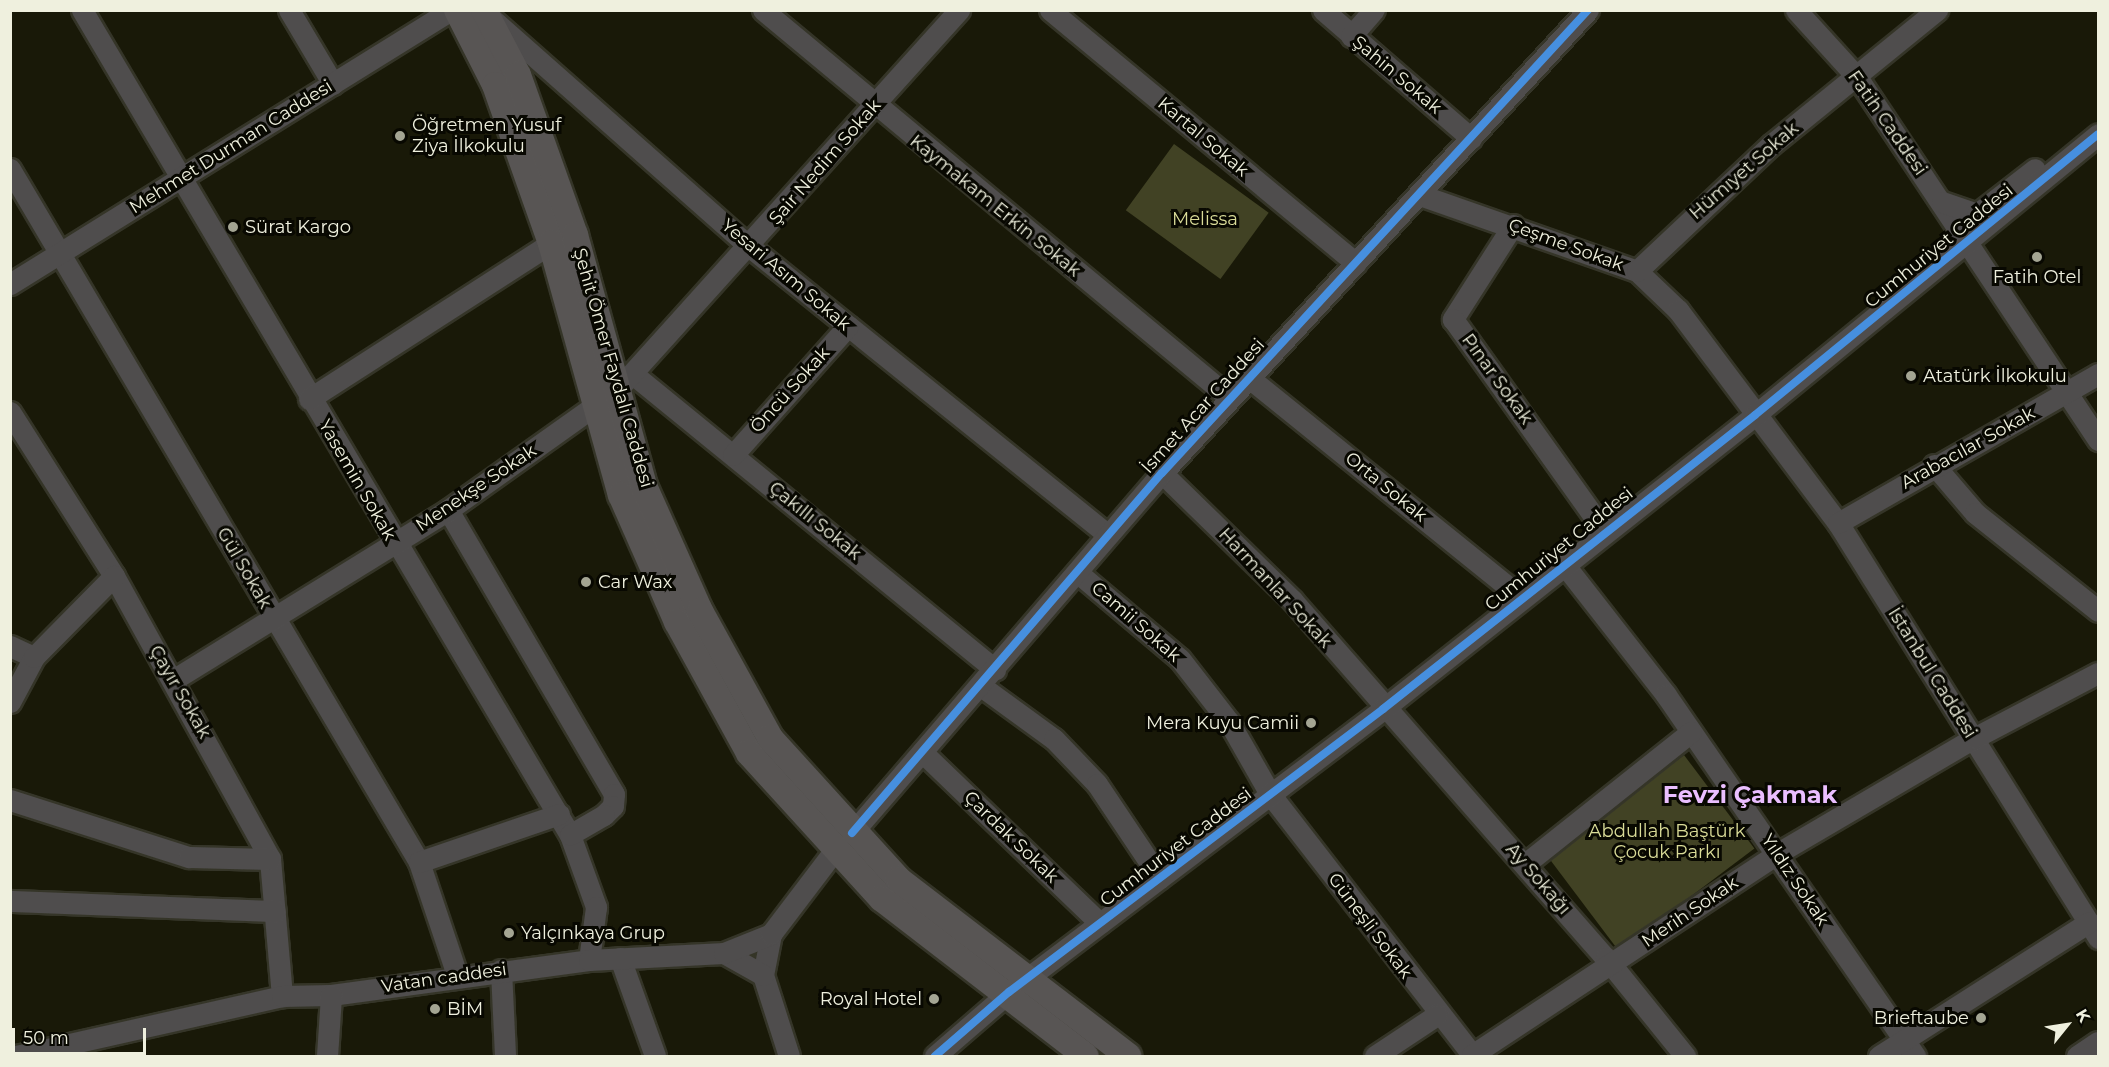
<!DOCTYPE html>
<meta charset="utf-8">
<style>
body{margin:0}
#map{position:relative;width:2109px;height:1067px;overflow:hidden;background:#191908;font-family:Montserrat,sans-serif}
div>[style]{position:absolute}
.green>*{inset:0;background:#414224;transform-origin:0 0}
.roads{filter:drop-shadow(2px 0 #353528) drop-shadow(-2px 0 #353528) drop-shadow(0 2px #353528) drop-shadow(0 -2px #353528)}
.minor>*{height:21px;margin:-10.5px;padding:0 10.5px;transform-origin:10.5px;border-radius:10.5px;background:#4f4d4d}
.major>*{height:26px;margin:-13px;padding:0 13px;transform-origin:13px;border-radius:13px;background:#585554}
.cycleway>*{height:8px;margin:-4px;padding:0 4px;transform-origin:4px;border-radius:4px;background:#468fdf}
.dots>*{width:16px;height:16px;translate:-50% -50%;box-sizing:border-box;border:3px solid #080801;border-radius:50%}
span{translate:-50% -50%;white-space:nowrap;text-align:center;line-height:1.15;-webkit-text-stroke:6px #080801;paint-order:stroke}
.street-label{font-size:18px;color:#eff0de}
.poi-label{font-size:18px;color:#eff0de}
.left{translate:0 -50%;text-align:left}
.right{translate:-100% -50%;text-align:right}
.park-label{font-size:18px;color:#dadc98}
.district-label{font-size:24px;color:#eabeff;font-weight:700}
.frame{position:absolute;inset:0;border:12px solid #eff0de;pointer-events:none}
.north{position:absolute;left:2037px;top:995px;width:60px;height:60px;-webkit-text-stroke:4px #080801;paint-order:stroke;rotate:60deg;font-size:16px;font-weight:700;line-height:24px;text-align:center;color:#eff0de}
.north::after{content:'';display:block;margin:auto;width:21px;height:27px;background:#eff0de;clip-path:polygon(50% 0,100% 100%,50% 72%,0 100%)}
.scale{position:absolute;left:12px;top:1028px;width:134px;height:27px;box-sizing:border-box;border:3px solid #eff0de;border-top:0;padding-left:8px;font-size:18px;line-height:21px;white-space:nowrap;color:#eff0de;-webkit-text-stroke:4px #080801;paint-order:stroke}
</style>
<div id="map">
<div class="green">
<i style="left:1174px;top:144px;width:117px;height:82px;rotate:36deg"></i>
<i style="left:1684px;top:755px;width:117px;height:170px;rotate:53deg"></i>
</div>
<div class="roads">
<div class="minor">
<i style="left:82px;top:10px;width:959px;rotate:59.4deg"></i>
<i style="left:570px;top:835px;width:77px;rotate:70.1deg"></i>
<i style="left:596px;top:907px;width:53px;rotate:97.5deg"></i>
<i style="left:289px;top:10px;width:86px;rotate:59.3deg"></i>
<i style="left:763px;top:10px;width:607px;rotate:39.72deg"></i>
<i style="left:1050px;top:10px;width:397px;rotate:39.6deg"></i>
<i style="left:1323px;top:10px;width:196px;rotate:40.9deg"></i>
<i style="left:1796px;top:10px;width:91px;rotate:47.7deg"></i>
<i style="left:1857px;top:77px;width:436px;rotate:56.4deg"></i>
<i style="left:492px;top:19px;width:344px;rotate:41.5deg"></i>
<i style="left:750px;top:247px;width:459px;rotate:38.8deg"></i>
<i style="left:1351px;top:36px;width:35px;rotate:-49deg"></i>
<i style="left:10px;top:169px;width:805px;rotate:59.45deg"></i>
<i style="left:419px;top:862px;width:119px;rotate:71.4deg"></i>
<i style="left:1420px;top:195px;width:230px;rotate:19.3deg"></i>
<i style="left:1637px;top:271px;width:57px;rotate:43.6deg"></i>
<i style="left:1678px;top:310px;width:266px;rotate:53.1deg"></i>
<i style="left:1838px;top:523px;width:490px;rotate:57.9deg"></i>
<i style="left:1942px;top:202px;width:37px;rotate:19deg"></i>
<i style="left:1977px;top:214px;width:73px;rotate:-37.8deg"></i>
<i style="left:1513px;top:225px;width:112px;rotate:122.6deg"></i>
<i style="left:1453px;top:319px;width:260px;rotate:54.5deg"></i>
<i style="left:1637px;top:271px;width:185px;rotate:-43.3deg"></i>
<i style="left:1772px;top:144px;width:213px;rotate:-39.1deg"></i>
<i style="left:10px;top:284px;width:519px;rotate:-31.85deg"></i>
<i style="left:634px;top:375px;width:466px;rotate:39.2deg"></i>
<i style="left:1248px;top:377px;width:352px;rotate:38.9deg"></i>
<i style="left:616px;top:391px;width:513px;rotate:-48deg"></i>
<i style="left:309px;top:399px;width:288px;rotate:-32.8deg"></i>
<i style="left:10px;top:412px;width:194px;rotate:57.6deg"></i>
<i style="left:114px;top:576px;width:323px;rotate:61.1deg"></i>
<i style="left:270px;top:859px;width:138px;rotate:85deg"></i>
<i style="left:733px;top:455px;width:173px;rotate:-48.3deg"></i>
<i style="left:1934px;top:465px;width:63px;rotate:49.5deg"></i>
<i style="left:1975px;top:513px;width:157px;rotate:38.5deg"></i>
<i style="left:1162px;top:473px;width:183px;rotate:44.3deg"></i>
<i style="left:1293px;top:601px;width:475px;rotate:48.8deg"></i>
<i style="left:1606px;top:958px;width:126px;rotate:51.1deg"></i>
<i style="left:448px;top:510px;width:329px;rotate:59.7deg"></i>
<i style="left:614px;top:794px;width:12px;rotate:95deg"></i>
<i style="left:613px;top:806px;width:13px;rotate:135deg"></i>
<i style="left:604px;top:815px;width:39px;rotate:150deg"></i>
<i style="left:1838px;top:523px;width:300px;rotate:-29.8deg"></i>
<i style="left:1563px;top:563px;width:167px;rotate:52deg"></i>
<i style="left:1666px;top:695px;width:439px;rotate:55.4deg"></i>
<i style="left:1078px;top:573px;width:133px;rotate:40.1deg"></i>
<i style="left:1180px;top:659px;width:80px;rotate:52.1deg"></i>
<i style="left:1229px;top:722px;width:83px;rotate:60.3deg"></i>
<i style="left:1270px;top:794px;width:331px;rotate:52.2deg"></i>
<i style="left:10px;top:646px;width:26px;rotate:25deg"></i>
<i style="left:173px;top:680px;width:323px;rotate:-31.7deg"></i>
<i style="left:448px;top:510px;width:178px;rotate:-35.4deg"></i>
<i style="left:981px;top:686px;width:90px;rotate:36deg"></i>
<i style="left:1054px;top:739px;width:62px;rotate:46.3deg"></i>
<i style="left:1097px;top:784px;width:113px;rotate:56.2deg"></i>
<i style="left:10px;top:702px;width:51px;rotate:-61.9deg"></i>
<i style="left:34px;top:657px;width:114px;rotate:-45.4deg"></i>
<i style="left:922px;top:752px;width:247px;rotate:43.9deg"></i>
<i style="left:10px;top:800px;width:188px;rotate:17.7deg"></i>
<i style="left:189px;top:857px;width:81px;rotate:1.4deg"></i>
<i style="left:852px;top:833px;width:475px;rotate:-49.3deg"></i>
<i style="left:1162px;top:473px;width:629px;rotate:-47.38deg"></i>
<i style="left:419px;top:862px;width:148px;rotate:-18.9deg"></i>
<i style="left:1525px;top:864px;width:212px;rotate:-38.5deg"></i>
<i style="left:10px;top:901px;width:265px;rotate:2.2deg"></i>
<i style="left:771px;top:934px;width:42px;rotate:101deg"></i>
<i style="left:763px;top:975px;width:85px;rotate:72.2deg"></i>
<i style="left:724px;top:953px;width:45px;rotate:29.4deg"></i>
<i style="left:620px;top:958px;width:104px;rotate:70.3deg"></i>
<i style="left:501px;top:970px;width:86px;rotate:87.3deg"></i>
<i style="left:1472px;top:1055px;width:367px;rotate:-33.4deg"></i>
<i style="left:1778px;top:853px;width:227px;rotate:-30.4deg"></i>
<i style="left:1974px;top:738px;width:140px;rotate:-27.7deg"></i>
<i style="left:16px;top:1056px;width:273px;rotate:-12.7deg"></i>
<i style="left:282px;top:996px;width:49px;rotate:-1.2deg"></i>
<i style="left:331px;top:995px;width:260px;rotate:-7.7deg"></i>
<i style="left:589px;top:960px;width:135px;rotate:-3deg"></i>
<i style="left:724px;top:953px;width:51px;rotate:-22deg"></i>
<i style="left:771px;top:934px;width:104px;rotate:-52.8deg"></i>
<i style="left:327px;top:1056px;width:61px;rotate:-86.2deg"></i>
<i style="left:935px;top:1056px;width:98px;rotate:-40.9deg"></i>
<i style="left:1009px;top:992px;width:469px;rotate:-37.1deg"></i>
<i style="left:1383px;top:709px;width:474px;rotate:-38.3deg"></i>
<i style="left:1755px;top:415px;width:443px;rotate:-39.3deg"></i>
<i style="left:1375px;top:1056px;width:74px;rotate:-33.5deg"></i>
<i style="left:1879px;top:1056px;width:249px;rotate:-32.5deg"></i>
<i style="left:2077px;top:1056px;width:25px;rotate:-34deg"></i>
</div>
<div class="major">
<i style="left:457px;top:10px;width:84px;rotate:63.1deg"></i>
<i style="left:495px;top:85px;width:168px;rotate:70.5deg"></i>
<i style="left:551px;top:243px;width:262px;rotate:74.5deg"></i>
<i style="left:621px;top:495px;width:139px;rotate:66.2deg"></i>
<i style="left:677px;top:622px;width:149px;rotate:61.2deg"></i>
<i style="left:749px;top:753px;width:197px;rotate:47.7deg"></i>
<i style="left:882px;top:899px;width:257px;rotate:37.6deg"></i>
<i style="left:484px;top:10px;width:73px;rotate:62.4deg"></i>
<i style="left:518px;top:75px;width:170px;rotate:70.4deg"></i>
<i style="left:575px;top:235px;width:260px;rotate:74.6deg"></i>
<i style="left:644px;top:486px;width:137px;rotate:65.9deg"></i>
<i style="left:700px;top:611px;width:145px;rotate:61.1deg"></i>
<i style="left:770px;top:738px;width:192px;rotate:47.7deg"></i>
<i style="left:899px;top:880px;width:289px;rotate:37.5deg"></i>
</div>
</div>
<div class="cycleway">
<i style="left:852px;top:833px;width:475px;rotate:-49.3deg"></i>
<i style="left:1162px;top:473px;width:629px;rotate:-47.38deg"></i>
<i style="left:935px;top:1056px;width:98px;rotate:-40.9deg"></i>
<i style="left:1009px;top:992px;width:469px;rotate:-37.1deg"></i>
<i style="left:1383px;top:709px;width:474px;rotate:-38.3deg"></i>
<i style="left:1755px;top:415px;width:443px;rotate:-39.3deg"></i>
</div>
<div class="dots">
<i style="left:400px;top:136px;background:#a4a593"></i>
<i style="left:233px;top:227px;background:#a4a593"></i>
<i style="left:2037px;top:257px;background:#a4a593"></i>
<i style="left:1911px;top:376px;background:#a4a593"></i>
<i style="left:586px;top:582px;background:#a4a593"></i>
<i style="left:1311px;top:723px;background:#a4a593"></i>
<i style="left:509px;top:933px;background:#a4a593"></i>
<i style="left:934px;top:999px;background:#a4a593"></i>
<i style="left:435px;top:1009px;background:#a4a593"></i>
<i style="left:1981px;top:1018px;background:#a4a593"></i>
</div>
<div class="street-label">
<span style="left:1397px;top:75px;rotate:40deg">Şahin Sokak</span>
<span style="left:1887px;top:123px;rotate:55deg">Fatih Caddesi</span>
<span style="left:1203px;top:137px;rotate:40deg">Kartal Sokak</span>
<span style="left:231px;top:147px;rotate:-32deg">Mehmet Durman Caddesi</span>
<span style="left:825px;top:162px;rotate:-49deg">Şair Nedim Sokak</span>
<span style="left:1744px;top:171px;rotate:-41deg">Hümıyet Sokak</span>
<span style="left:995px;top:206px;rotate:39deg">Kaymakam Erkin Sokak</span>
<span style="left:1566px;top:245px;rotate:20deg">Çeşme Sokak</span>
<span style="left:1939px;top:246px;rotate:-39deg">Cumhuriyet Caddesi</span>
<span style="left:786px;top:275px;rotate:40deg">Yesari Asım Sokak</span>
<span style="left:613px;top:368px;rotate:74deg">Şehit Ömer Faydalı Caddesi</span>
<span style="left:1497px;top:379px;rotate:54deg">Pınar Sokak</span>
<span style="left:790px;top:390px;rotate:-48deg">Öncü Sokak</span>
<span style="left:1203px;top:406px;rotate:-48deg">İsmet Acar Caddesi</span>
<span style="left:1968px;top:448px;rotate:-29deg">Arabacılar Sokak</span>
<span style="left:357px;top:480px;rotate:60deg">Yasemin Sokak</span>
<span style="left:1386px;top:487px;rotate:39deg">Orta Sokak</span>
<span style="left:476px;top:488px;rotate:-34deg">Menekşe Sokak</span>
<span style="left:815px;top:521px;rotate:39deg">Çakıllı Sokak</span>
<span style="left:1559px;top:549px;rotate:-39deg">Cumhuriyet Caddesi</span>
<span style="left:244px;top:568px;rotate:60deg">Gül Sokak</span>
<span style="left:1275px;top:588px;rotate:47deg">Harmanlar Sokak</span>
<span style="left:1136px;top:622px;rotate:41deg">Camii Sokak</span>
<span style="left:1932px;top:673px;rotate:58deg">İstanbul Caddesi</span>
<span style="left:180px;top:692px;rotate:60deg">Çayır Sokak</span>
<span style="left:1011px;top:837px;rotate:44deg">Çardak Sokak</span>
<span style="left:1176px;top:847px;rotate:-37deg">Cumhuriyet Caddesi</span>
<span style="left:1538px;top:879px;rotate:49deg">Ay Sokağı</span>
<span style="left:1795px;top:880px;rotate:56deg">Yıldız Sokak</span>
<span style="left:1690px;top:912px;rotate:-34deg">Merih Sokak</span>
<span style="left:1370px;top:926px;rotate:53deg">Güneşli Sokak</span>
<span style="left:444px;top:978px;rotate:-8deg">Vatan caddesi</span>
</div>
<div class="poi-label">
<span class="left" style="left:412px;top:136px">Öğretmen Yusuf<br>Ziya İlkokulu</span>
<span class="left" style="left:245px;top:227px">Sürat Kargo</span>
<span style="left:2037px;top:277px">Fatih Otel</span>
<span class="left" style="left:1923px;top:376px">Atatürk İlkokulu</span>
<span class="left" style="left:598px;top:582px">Car Wax</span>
<span class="right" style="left:1299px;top:723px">Mera Kuyu Camii</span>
<span class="left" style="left:521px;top:933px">Yalçınkaya Grup</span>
<span class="right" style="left:922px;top:999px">Royal Hotel</span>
<span class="left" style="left:447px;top:1009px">BİM</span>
<span class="right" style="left:1969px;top:1018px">Brieftaube</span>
</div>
<div class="park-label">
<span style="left:1205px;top:219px">Melissa</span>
<span style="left:1667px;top:842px">Abdullah Baştürk<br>Çocuk Parkı</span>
</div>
<div class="district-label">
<span style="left:1750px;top:795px">Fevzi Çakmak</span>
</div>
<div class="frame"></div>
<div class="north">K</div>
<div class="scale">50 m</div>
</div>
